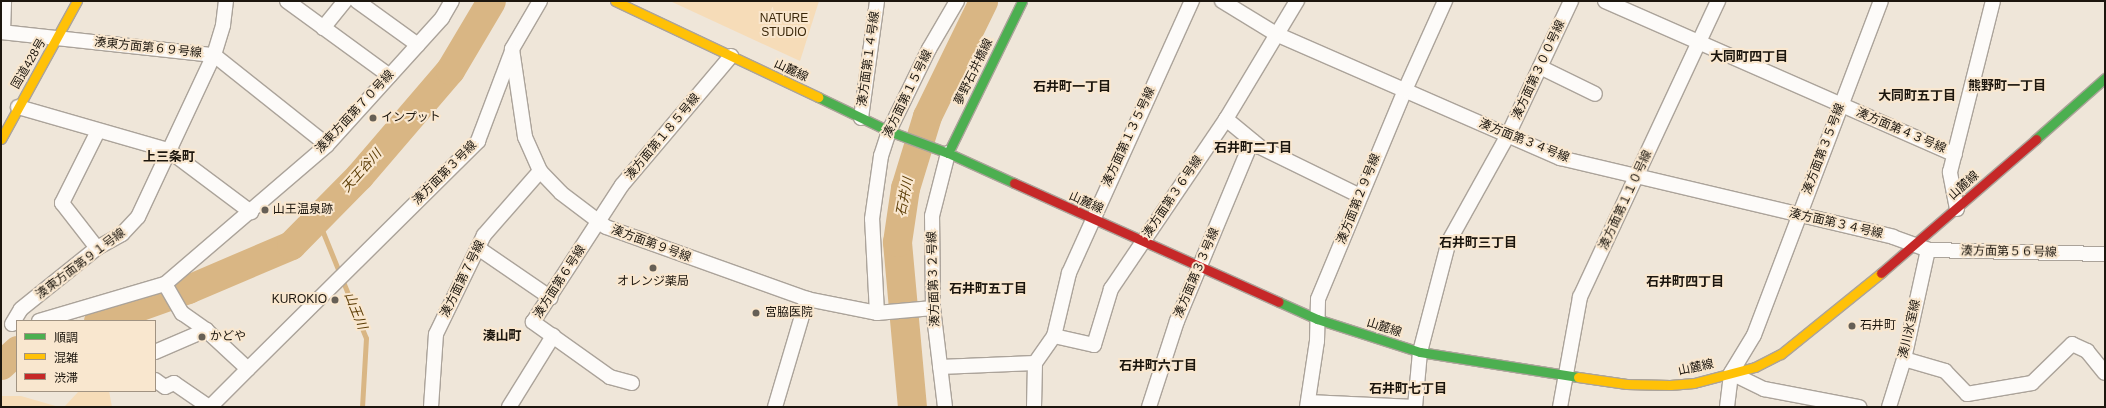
<!DOCTYPE html>
<meta charset="utf-8">
<style>
body{margin:0}
#map{position:relative;width:2106px;height:408px;overflow:hidden;background:#efe6d9;font-family:Helvetica,"Noto Sans JP",sans-serif}
div>[style]{position:absolute}
.green>*{inset:0;background:#f6dcb8}
.stream>*{height:5px;margin:-2.5px;padding:0 2.5px;transform-origin:2.5px;border-radius:2.5px;background:#d9b684}
.river>*{height:29px;margin:-14.5px;padding:0 14.5px;transform-origin:14.5px;border-radius:14.5px;background:#d9b684}
.roads{filter:drop-shadow(1px 0 #aba39a) drop-shadow(-1px 0 #aba39a) drop-shadow(0 1px #aba39a) drop-shadow(0 -1px #aba39a)}
.street>*{height:14px;margin:-7px;padding:0 7px;transform-origin:7px;border-radius:7px;background:#fdfbf9}
.fast>*{height:9px;margin:-4.5px;padding:0 4.5px;transform-origin:4.5px;border-radius:4.5px;background:#4caf50}
.slow>*{height:9px;margin:-4.5px;padding:0 4.5px;transform-origin:4.5px;border-radius:4.5px;background:#ffc107}
.jam>*{height:9px;margin:-4.5px;padding:0 4.5px;transform-origin:4.5px;border-radius:4.5px;background:#c62828}
.dots>*{width:11px;height:11px;translate:-50% -50%;box-sizing:border-box;border:2px solid #f9e7cf;border-radius:50%}
span{translate:-50% -50%;white-space:nowrap;text-align:center;line-height:1.15;-webkit-text-stroke:4px #f9e7cf;paint-order:stroke}
.park-label{font-size:12px;color:#3b280a}
.street-label{font-size:12px;color:#1c160e}
.poi-label{font-size:12px;color:#1c160e}
.left{translate:0 -50%;text-align:left}
.right{translate:-100% -50%;text-align:right}
.neighbourhood-label{font-size:13px;color:#1c160e;font-weight:700}
.water-label{font-size:13px;color:#5c3d06;font-style:italic}
.frame{position:absolute;inset:0;border:2px solid #1c160e;pointer-events:none}
.legend{position:absolute;left:16px;top:320px;width:140px;height:72px;box-sizing:border-box;background:#f9e7cf;border:1px solid #a19382;margin:0;padding:5px 7px;list-style:none;font-size:12px;color:#1c160e}
.legend li{display:flex;align-items:center;gap:8px;height:20px}
.legend b{width:20px;border:1px solid #a19382}
</style>
<div id="map">
<div class="green">
<i style="clip-path:polygon(670px 1px,819px 1px,800px 61px)"></i>
<i style="clip-path:polygon(79px 391px,109px 391px,112px 407px,64px 407px)"></i>
<i style="clip-path:polygon(1px 396px,21px 396px,59px 407px,1px 407px)"></i>
</div>
<div class="stream">
<i style="left:318px;top:220px;width:127px;rotate:67.9deg"></i>
<i style="left:366px;top:338px;width:69px;rotate:93.3deg"></i>
</div>
<div class="river">
<i style="left:98px;top:321px;width:96px;rotate:-19.6deg"></i>
<i style="left:188px;top:289px;width:112px;rotate:-23.1deg"></i>
<i style="left:291px;top:245px;width:97px;rotate:-45.4deg"></i>
<i style="left:359px;top:176px;width:140px;rotate:-49.4deg"></i>
<i style="left:450px;top:70px;width:80px;rotate:-59.3deg"></i>
<i style="left:1px;top:365px;width:22px;rotate:-43deg"></i>
<i style="left:912px;top:407px;width:166px;rotate:-95.2deg"></i>
<i style="left:897px;top:242px;width:55px;rotate:-81.6deg"></i>
<i style="left:905px;top:188px;width:75px;rotate:-73deg"></i>
<i style="left:927px;top:116px;width:128px;rotate:-64deg"></i>
</div>
<div class="roads">
<div class="street">
<i style="left:287px;top:1px;width:127px;rotate:36.1deg"></i>
<i style="left:357px;top:1px;width:75px;rotate:35.8deg"></i>
<i style="left:540px;top:1px;width:56px;rotate:120.3deg"></i>
<i style="left:512px;top:49px;width:89px;rotate:81.6deg"></i>
<i style="left:525px;top:137px;width:37px;rotate:66deg"></i>
<i style="left:540px;top:171px;width:30px;rotate:46deg"></i>
<i style="left:561px;top:193px;width:56px;rotate:37.1deg"></i>
<i style="left:606px;top:227px;width:214px;rotate:19.7deg"></i>
<i style="left:807px;top:299px;width:71px;rotate:11.3deg"></i>
<i style="left:877px;top:313px;width:56px;rotate:-5.1deg"></i>
<i style="left:1222px;top:1px;width:63px;rotate:31.4deg"></i>
<i style="left:1276px;top:34px;width:310px;rotate:23.6deg"></i>
<i style="left:1560px;top:158px;width:342px;rotate:13.3deg"></i>
<i style="left:1893px;top:237px;width:37px;rotate:20deg"></i>
<i style="left:1928px;top:250px;width:177px;rotate:1.3deg"></i>
<i style="left:1605px;top:1px;width:382px;rotate:23.7deg"></i>
<i style="left:323px;top:28px;width:35px;rotate:-51deg"></i>
<i style="left:1px;top:32px;width:214px;rotate:6.2deg"></i>
<i style="left:214px;top:55px;width:144px;rotate:38.5deg"></i>
<i style="left:3px;top:32px;width:31px;rotate:-88deg"></i>
<i style="left:1540px;top:67px;width:61px;rotate:26.1deg"></i>
<i style="left:18px;top:107px;width:156px;rotate:16deg"></i>
<i style="left:168px;top:150px;width:104px;rotate:36.8deg"></i>
<i style="left:861px;top:118px;width:118px;rotate:-82.2deg"></i>
<i style="left:1226px;top:119px;width:44px;rotate:39.5deg"></i>
<i style="left:1260px;top:147px;width:111px;rotate:26.1deg"></i>
<i style="left:1957px;top:209px;width:38px;rotate:-101deg"></i>
<i style="left:1950px;top:172px;width:176px;rotate:-75.9deg"></i>
<i style="left:97px;top:248px;width:57px;rotate:-127.9deg"></i>
<i style="left:62px;top:203px;width:80px;rotate:-63.4deg"></i>
<i style="left:478px;top:248px;width:88px;rotate:34.4deg"></i>
<i style="left:165px;top:284px;width:34px;rotate:60deg"></i>
<i style="left:182px;top:313px;width:29px;rotate:35deg"></i>
<i style="left:206px;top:330px;width:57px;rotate:42.9deg"></i>
<i style="left:248px;top:369px;width:324px;rotate:-44.7deg"></i>
<i style="left:478px;top:141px;width:96px;rotate:-69.3deg"></i>
<i style="left:877px;top:313px;width:94px;rotate:-93deg"></i>
<i style="left:872px;top:219px;width:64px;rotate:-81.9deg"></i>
<i style="left:881px;top:156px;width:26px;rotate:-72deg"></i>
<i style="left:889px;top:131px;width:91px;rotate:-64deg"></i>
<i style="left:929px;top:49px;width:56px;rotate:-59.7deg"></i>
<i style="left:39px;top:321px;width:131px;rotate:-16.4deg"></i>
<i style="left:165px;top:284px;width:213px;rotate:-40.6deg"></i>
<i style="left:327px;top:145px;width:171px;rotate:-47.8deg"></i>
<i style="left:442px;top:18px;width:20px;rotate:-60deg"></i>
<i style="left:12px;top:324px;width:17px;rotate:-59deg"></i>
<i style="left:21px;top:309px;width:97px;rotate:-38.8deg"></i>
<i style="left:97px;top:248px;width:29px;rotate:-29deg"></i>
<i style="left:122px;top:234px;width:23px;rotate:-47deg"></i>
<i style="left:138px;top:217px;width:179px;rotate:-64.9deg"></i>
<i style="left:214px;top:55px;width:31px;rotate:-73deg"></i>
<i style="left:223px;top:25px;width:24px;rotate:-83deg"></i>
<i style="left:1054px;top:336px;width:65px;rotate:-76.6deg"></i>
<i style="left:1069px;top:273px;width:299px;rotate:-65.7deg"></i>
<i style="left:155px;top:352px;width:56px;rotate:-23.3deg"></i>
<i style="left:1904px;top:359px;width:43px;rotate:16.3deg"></i>
<i style="left:1945px;top:371px;width:32px;rotate:46deg"></i>
<i style="left:1967px;top:394px;width:66px;rotate:-9.6deg"></i>
<i style="left:2032px;top:383px;width:56px;rotate:-44.3deg"></i>
<i style="left:2072px;top:344px;width:17px;rotate:25deg"></i>
<i style="left:2087px;top:351px;width:28px;rotate:51deg"></i>
<i style="left:940px;top:367px;width:95px;rotate:-2.4deg"></i>
<i style="left:1731px;top:373px;width:37px;rotate:26deg"></i>
<i style="left:1764px;top:389px;width:97px;rotate:10.7deg"></i>
<i style="left:155px;top:380px;width:12px;rotate:35deg"></i>
<i style="left:165px;top:387px;width:10px;rotate:-24deg"></i>
<i style="left:174px;top:383px;width:42px;rotate:34.4deg"></i>
<i style="left:632px;top:383px;width:23px;rotate:-165deg"></i>
<i style="left:610px;top:377px;width:95px;rotate:-144.5deg"></i>
<i style="left:533px;top:322px;width:163px;rotate:-57deg"></i>
<i style="left:622px;top:185px;width:169px;rotate:-49.8deg"></i>
<i style="left:1308px;top:402px;width:107px;rotate:2.7deg"></i>
<i style="left:210px;top:407px;width:54px;rotate:-45deg"></i>
<i style="left:431px;top:407px;width:73px;rotate:-86.1deg"></i>
<i style="left:436px;top:334px;width:110px;rotate:-64.1deg"></i>
<i style="left:484px;top:235px;width:85px;rotate:-48.8deg"></i>
<i style="left:509px;top:407px;width:84px;rotate:-58.2deg"></i>
<i style="left:775px;top:407px;width:113px;rotate:-73.5deg"></i>
<i style="left:945px;top:407px;width:100px;rotate:-96.9deg"></i>
<i style="left:933px;top:308px;width:92px;rotate:-90.6deg"></i>
<i style="left:932px;top:216px;width:65px;rotate:-75.7deg"></i>
<i style="left:1034px;top:407px;width:44px;rotate:-88.7deg"></i>
<i style="left:1035px;top:363px;width:33px;rotate:-55deg"></i>
<i style="left:1054px;top:336px;width:41px;rotate:12.7deg"></i>
<i style="left:1094px;top:345px;width:59px;rotate:-73.1deg"></i>
<i style="left:1111px;top:289px;width:205px;rotate:-55.9deg"></i>
<i style="left:1226px;top:119px;width:138px;rotate:-59deg"></i>
<i style="left:1149px;top:407px;width:90px;rotate:-72deg"></i>
<i style="left:1177px;top:321px;width:195px;rotate:-67.4deg"></i>
<i style="left:1307px;top:407px;width:67px;rotate:-81.4deg"></i>
<i style="left:1317px;top:341px;width:42px;rotate:-88.6deg"></i>
<i style="left:1318px;top:299px;width:226px;rotate:-67.4deg"></i>
<i style="left:1405px;top:90px;width:98px;rotate:-65.8deg"></i>
<i style="left:1415px;top:407px;width:55px;rotate:-84.8deg"></i>
<i style="left:1420px;top:352px;width:115px;rotate:-75.4deg"></i>
<i style="left:1449px;top:241px;width:121px;rotate:-60.9deg"></i>
<i style="left:1508px;top:135px;width:148px;rotate:-64.8deg"></i>
<i style="left:1560px;top:407px;width:112px;rotate:-79.7deg"></i>
<i style="left:1580px;top:297px;width:327px;rotate:-65deg"></i>
<i style="left:1727px;top:407px;width:34px;rotate:-83deg"></i>
<i style="left:1731px;top:373px;width:44px;rotate:-58.8deg"></i>
<i style="left:1754px;top:335px;width:357px;rotate:-69.2deg"></i>
<i style="left:1889px;top:407px;width:50px;rotate:-72.6deg"></i>
<i style="left:1904px;top:359px;width:112px;rotate:-77.6deg"></i>
</div>
<div class="fast">
<i style="left:818px;top:97px;width:79px;rotate:25.6deg"></i>
<i style="left:889px;top:131px;width:63px;rotate:20.4deg"></i>
<i style="left:948px;top:153px;width:72px;rotate:24.4deg"></i>
<i style="left:2036px;top:139px;width:92px;rotate:-41.5deg"></i>
<i style="left:948px;top:153px;width:169px;rotate:-64deg"></i>
<i style="left:1279px;top:302px;width:42px;rotate:24.1deg"></i>
<i style="left:1317px;top:319px;width:108px;rotate:17.8deg"></i>
<i style="left:1420px;top:352px;width:160px;rotate:9deg"></i>
</div>
<div class="slow">
<i style="left:615px;top:1px;width:225px;rotate:25.3deg"></i>
<i style="left:1px;top:139px;width:158px;rotate:-61.2deg"></i>
<i style="left:1578px;top:377px;width:49px;rotate:8.3deg"></i>
<i style="left:1626px;top:384px;width:44px;rotate:1.3deg"></i>
<i style="left:1670px;top:385px;width:24px;rotate:-5deg"></i>
<i style="left:1694px;top:383px;width:63px;rotate:-14.7deg"></i>
<i style="left:1755px;top:367px;width:29px;rotate:-27deg"></i>
<i style="left:1781px;top:354px;width:129px;rotate:-39deg"></i>
</div>
<div class="jam">
<i style="left:1014px;top:183px;width:290px;rotate:24.2deg"></i>
<i style="left:1881px;top:273px;width:205px;rotate:-40.8deg"></i>
</div>
</div>
<div class="dots">
<i style="left:373px;top:118px;background:#665f55"></i>
<i style="left:265px;top:210px;background:#665f55"></i>
<i style="left:653px;top:268px;background:#665f55"></i>
<i style="left:335px;top:300px;background:#665f55"></i>
<i style="left:756px;top:313px;background:#665f55"></i>
<i style="left:1852px;top:326px;background:#665f55"></i>
<i style="left:202px;top:337px;background:#665f55"></i>
</div>
<div class="park-label">
<span style="left:784px;top:26px">NATURE<br>STUDIO</span>
</div>
<div class="street-label">
<span style="left:148px;top:48px;rotate:6deg">湊東方面第６９号線</span>
<span style="left:869px;top:59px;rotate:-82deg">湊方面第１４号線</span>
<span style="left:29px;top:64px;rotate:-60deg">国道428号</span>
<span style="left:1539px;top:70px;rotate:-65deg">湊方面第３００号線</span>
<span style="left:791px;top:71px;rotate:25deg">山麓線</span>
<span style="left:974px;top:72px;rotate:-64deg">夢野石井橋線</span>
<span style="left:908px;top:94px;rotate:-64deg">湊方面第１５号線</span>
<span style="left:355px;top:112px;rotate:-47deg">湊東方面第７０号線</span>
<span style="left:1901px;top:131px;rotate:23deg">湊方面第４３号線</span>
<span style="left:663px;top:137px;rotate:-50deg">湊方面第１８５号線</span>
<span style="left:1129px;top:137px;rotate:-65deg">湊方面第１３５号線</span>
<span style="left:1524px;top:141px;rotate:22deg">湊方面第３４号線</span>
<span style="left:1824px;top:149px;rotate:-69deg">湊方面第３５号線</span>
<span style="left:445px;top:173px;rotate:-45deg">湊方面第３号線</span>
<span style="left:1964px;top:186px;rotate:-42deg">山麓線</span>
<span style="left:1173px;top:197px;rotate:-56deg">湊方面第３６号線</span>
<span style="left:1359px;top:199px;rotate:-68deg">湊方面第２９号線</span>
<span style="left:1626px;top:200px;rotate:-65deg">湊方面第１１０号線</span>
<span style="left:1086px;top:203px;rotate:24deg">山麓線</span>
<span style="left:1836px;top:224px;rotate:13deg">湊方面第３４号線</span>
<span style="left:651px;top:244px;rotate:20deg">湊方面第９号線</span>
<span style="left:2009px;top:252px;rotate:1deg">湊方面第５６号線</span>
<span style="left:81px;top:264px;rotate:-37deg">湊東方面第９１号線</span>
<span style="left:1197px;top:273px;rotate:-67deg">湊方面第３３号線</span>
<span style="left:463px;top:279px;rotate:-64deg">湊方面第７号線</span>
<span style="left:934px;top:279px;rotate:-92deg">湊方面第３２号線</span>
<span style="left:560px;top:282px;rotate:-57deg">湊方面第６号線</span>
<span style="left:1384px;top:328px;rotate:18deg">山麓線</span>
<span style="left:1910px;top:329px;rotate:-77deg">湊川氷室線</span>
<span style="left:1696px;top:368px;rotate:-12deg">山麓線</span>
</div>
<div class="poi-label">
<span class="left" style="left:381px;top:118px">インプット</span>
<span class="left" style="left:273px;top:210px">山王温泉跡</span>
<span style="left:653px;top:282px">オレンジ薬局</span>
<span class="right" style="left:327px;top:300px">KUROKIO</span>
<span class="left" style="left:765px;top:313px">宮脇医院</span>
<span class="left" style="left:1860px;top:326px">石井町</span>
<span class="left" style="left:210px;top:337px">かどや</span>
</div>
<div class="neighbourhood-label">
<span style="left:1749px;top:57px">大同町四丁目</span>
<span style="left:2007px;top:86px">熊野町一丁目</span>
<span style="left:1072px;top:87px">石井町一丁目</span>
<span style="left:1917px;top:96px">大同町五丁目</span>
<span style="left:1253px;top:148px">石井町二丁目</span>
<span style="left:169px;top:157px">上三条町</span>
<span style="left:1478px;top:243px">石井町三丁目</span>
<span style="left:1685px;top:282px">石井町四丁目</span>
<span style="left:988px;top:289px">石井町五丁目</span>
<span style="left:502px;top:336px">湊山町</span>
<span style="left:1158px;top:366px">石井町六丁目</span>
<span style="left:1408px;top:389px">石井町七丁目</span>
</div>
<div class="water-label">
<span style="left:362px;top:171px;rotate:-48deg">天王谷川</span>
<span style="left:905px;top:197px;rotate:-79deg">石井川</span>
<span style="left:355px;top:311px;rotate:68deg">山王川</span>
</div>
<div class="frame"></div>
<ul class="legend">
<li><b style="height:5px;background:#4caf50"></b>順調</li>
<li><b style="height:5px;background:#ffc107"></b>混雑</li>
<li><b style="height:5px;background:#c62828"></b>渋滞</li>
</ul>
</div>
